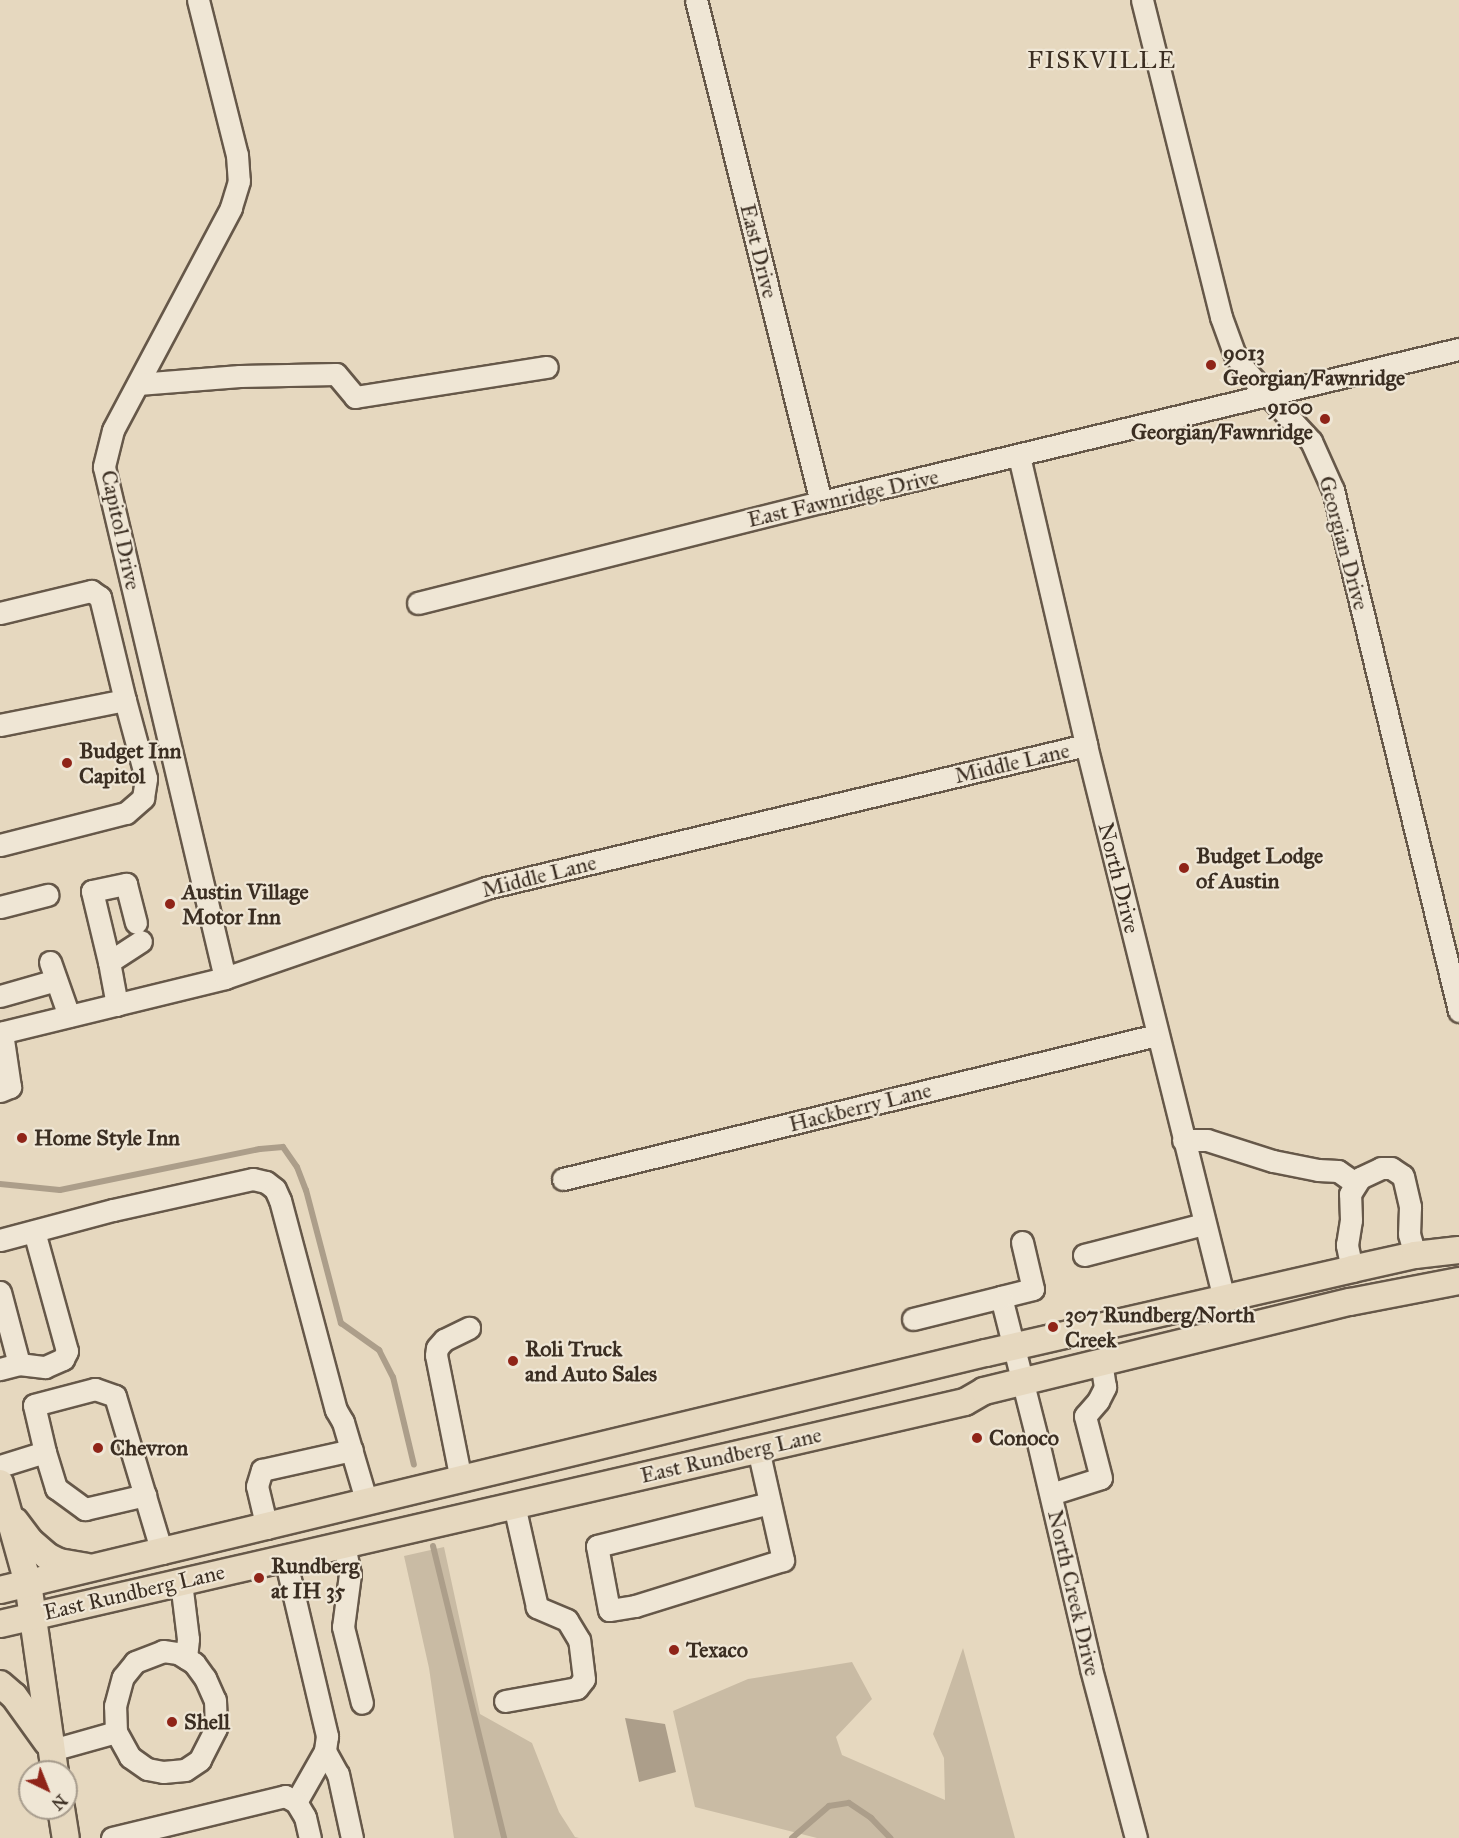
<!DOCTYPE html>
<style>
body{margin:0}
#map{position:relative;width:1459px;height:1838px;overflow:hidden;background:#e6d8bf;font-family:"IM FELL Great Primer",serif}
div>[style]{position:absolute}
.green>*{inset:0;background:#c9bba4}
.water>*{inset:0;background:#ac9e8a}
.stream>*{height:6px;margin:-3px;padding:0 3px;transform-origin:3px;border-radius:3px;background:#ac9e8a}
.roads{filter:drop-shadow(2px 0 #665849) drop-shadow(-2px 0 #665849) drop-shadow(0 2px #665849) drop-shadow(0 -2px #665849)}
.minor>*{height:21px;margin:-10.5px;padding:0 10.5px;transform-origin:10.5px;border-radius:10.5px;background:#efe6d5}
.major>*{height:26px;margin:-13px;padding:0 13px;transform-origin:13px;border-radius:13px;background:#e6d8bf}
.dots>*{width:16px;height:16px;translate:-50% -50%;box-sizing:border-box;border:3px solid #efe6d5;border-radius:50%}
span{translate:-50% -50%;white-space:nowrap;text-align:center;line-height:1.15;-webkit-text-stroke:4.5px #efe6d5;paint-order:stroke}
.street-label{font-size:22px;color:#3b2e22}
.poi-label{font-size:22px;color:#3b2e22;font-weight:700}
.left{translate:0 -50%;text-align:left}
.right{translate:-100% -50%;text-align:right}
.neighbourhood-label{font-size:24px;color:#3b2e22;letter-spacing:1.5px}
.north{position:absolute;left:18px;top:1760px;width:60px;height:60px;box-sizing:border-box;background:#efe6d5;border:2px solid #a79c8d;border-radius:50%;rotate:137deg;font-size:16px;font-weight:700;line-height:24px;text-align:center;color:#3b2e22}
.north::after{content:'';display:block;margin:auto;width:21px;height:27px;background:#8f2418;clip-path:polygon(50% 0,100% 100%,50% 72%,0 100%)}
</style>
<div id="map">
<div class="green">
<i style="clip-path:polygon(444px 1547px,480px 1714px,532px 1743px,559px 1812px,575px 1837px,579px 1838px,454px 1838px,429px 1668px,404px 1556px)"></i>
<i style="clip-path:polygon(963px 1648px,1015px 1838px,817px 1838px,695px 1807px,673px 1711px,748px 1679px,852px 1662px,872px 1699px,836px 1737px,842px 1755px,945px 1800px,944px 1758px,933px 1734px)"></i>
</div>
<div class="water">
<i style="clip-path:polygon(625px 1718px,665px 1724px,676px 1772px,639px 1782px)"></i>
</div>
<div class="stream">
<i style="left:0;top:1184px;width:60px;rotate:5.7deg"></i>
<i style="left:60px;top:1190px;width:204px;rotate:-11.6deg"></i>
<i style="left:260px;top:1149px;width:23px;rotate:-5deg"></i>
<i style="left:283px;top:1147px;width:24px;rotate:55deg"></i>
<i style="left:297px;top:1167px;width:25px;rotate:69deg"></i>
<i style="left:306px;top:1190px;width:138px;rotate:75.3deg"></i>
<i style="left:341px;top:1323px;width:47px;rotate:35.4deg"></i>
<i style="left:379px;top:1350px;width:30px;rotate:63deg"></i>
<i style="left:393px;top:1377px;width:90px;rotate:76.6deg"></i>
<i style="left:433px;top:1546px;width:301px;rotate:76.3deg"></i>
<i style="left:792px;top:1838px;width:49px;rotate:-40.9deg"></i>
<i style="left:829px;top:1806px;width:20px;rotate:-9deg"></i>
<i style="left:849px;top:1803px;width:27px;rotate:34deg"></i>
<i style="left:871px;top:1818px;width:28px;rotate:46deg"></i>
</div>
<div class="roads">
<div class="minor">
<i style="left:198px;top:0;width:160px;rotate:75.9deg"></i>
<i style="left:237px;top:155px;width:26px;rotate:86deg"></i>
<i style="left:239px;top:181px;width:28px;rotate:107deg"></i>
<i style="left:231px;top:208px;width:251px;rotate:118deg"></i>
<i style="left:113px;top:430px;width:38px;rotate:104deg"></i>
<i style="left:104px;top:467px;width:525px;rotate:76.68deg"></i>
<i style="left:696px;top:0;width:517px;rotate:76.02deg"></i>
<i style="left:1142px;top:0;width:327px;rotate:76deg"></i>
<i style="left:1221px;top:317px;width:38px;rotate:70deg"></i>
<i style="left:1234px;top:353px;width:20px;rotate:57deg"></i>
<i style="left:1245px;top:370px;width:97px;rotate:47.1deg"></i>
<i style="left:1311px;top:441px;width:54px;rotate:65.8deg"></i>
<i style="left:1333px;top:490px;width:536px;rotate:76.4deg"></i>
<i style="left:138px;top:384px;width:102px;rotate:-4.5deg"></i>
<i style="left:240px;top:376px;width:96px;rotate:-1.2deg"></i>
<i style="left:336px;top:374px;width:30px;rotate:50deg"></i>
<i style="left:355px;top:397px;width:194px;rotate:-8.9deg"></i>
<i style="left:1019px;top:456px;width:297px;rotate:76.9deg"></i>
<i style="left:1086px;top:745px;width:571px;rotate:76.01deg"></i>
<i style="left:418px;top:603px;width:415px;rotate:-14.1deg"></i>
<i style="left:821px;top:502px;width:656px;rotate:-13.49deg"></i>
<i style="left:0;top:613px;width:94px;rotate:-13.6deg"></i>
<i style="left:91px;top:591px;width:11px;rotate:34deg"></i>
<i style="left:100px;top:597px;width:106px;rotate:76.4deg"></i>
<i style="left:125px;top:700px;width:127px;rotate:168.7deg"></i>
<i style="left:0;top:845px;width:130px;rotate:-14.3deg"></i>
<i style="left:126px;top:813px;width:23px;rotate:-41deg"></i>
<i style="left:143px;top:798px;width:20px;rotate:-81deg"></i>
<i style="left:146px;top:778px;width:81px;rotate:-105.1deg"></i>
<i style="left:0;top:907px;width:49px;rotate:-14.3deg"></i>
<i style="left:50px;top:962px;width:57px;rotate:70.6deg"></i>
<i style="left:109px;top:962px;width:73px;rotate:-103.5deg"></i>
<i style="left:92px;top:891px;width:35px;rotate:-12deg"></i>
<i style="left:126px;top:884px;width:40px;rotate:75.6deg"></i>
<i style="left:0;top:996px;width:58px;rotate:-15.9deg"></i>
<i style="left:117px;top:1005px;width:44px;rotate:-100.5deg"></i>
<i style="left:109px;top:962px;width:38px;rotate:-33deg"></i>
<i style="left:0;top:1033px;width:232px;rotate:-13.7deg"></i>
<i style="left:225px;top:978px;width:276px;rotate:-19deg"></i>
<i style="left:486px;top:888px;width:617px;rotate:-13.41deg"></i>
<i style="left:0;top:1091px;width:11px;rotate:-22deg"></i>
<i style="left:10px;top:1087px;width:55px;rotate:-98.4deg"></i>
<i style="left:1183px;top:1140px;width:24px"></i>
<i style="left:1207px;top:1140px;width:69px;rotate:17.7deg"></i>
<i style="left:1273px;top:1161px;width:46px;rotate:11.3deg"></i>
<i style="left:1318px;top:1170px;width:20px;rotate:3deg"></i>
<i style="left:1338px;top:1171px;width:21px;rotate:35deg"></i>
<i style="left:563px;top:1179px;width:611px;rotate:-13.63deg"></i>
<i style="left:0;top:1240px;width:117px;rotate:-14.9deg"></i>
<i style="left:113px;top:1210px;width:143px;rotate:-12.5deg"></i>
<i style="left:253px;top:1179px;width:13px;rotate:13deg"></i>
<i style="left:266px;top:1182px;width:11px;rotate:38deg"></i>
<i style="left:275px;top:1189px;width:12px;rotate:66deg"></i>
<i style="left:280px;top:1200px;width:217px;rotate:75.1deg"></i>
<i style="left:336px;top:1410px;width:14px;rotate:60deg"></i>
<i style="left:343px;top:1422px;width:84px;rotate:73.5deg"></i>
<i style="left:1022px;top:1242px;width:48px;rotate:76.8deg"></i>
<i style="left:1033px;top:1289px;width:33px;rotate:166deg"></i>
<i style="left:1001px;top:1297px;width:146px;rotate:75.7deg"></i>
<i style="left:1037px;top:1438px;width:237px;rotate:76.8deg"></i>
<i style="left:1091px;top:1669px;width:175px;rotate:75.1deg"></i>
<i style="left:1084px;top:1255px;width:124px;rotate:-14.5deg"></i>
<i style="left:1352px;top:1269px;width:25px;rotate:-102deg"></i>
<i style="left:1347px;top:1245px;width:25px;rotate:-81deg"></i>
<i style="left:1351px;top:1220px;width:26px;rotate:-92deg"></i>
<i style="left:1350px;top:1194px;width:19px;rotate:-58deg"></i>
<i style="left:1360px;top:1178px;width:23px;rotate:-25deg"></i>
<i style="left:1381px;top:1168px;width:10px"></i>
<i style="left:1391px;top:1168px;width:14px;rotate:34deg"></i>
<i style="left:1403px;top:1176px;width:32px;rotate:77deg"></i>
<i style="left:1410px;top:1207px;width:27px;rotate:92deg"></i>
<i style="left:1409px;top:1234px;width:22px;rotate:74deg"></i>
<i style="left:0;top:1292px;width:74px;rotate:75.2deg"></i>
<i style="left:19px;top:1364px;width:20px;rotate:165deg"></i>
<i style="left:913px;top:1319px;width:91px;rotate:-14deg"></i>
<i style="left:19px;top:1364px;width:26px;rotate:7deg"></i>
<i style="left:45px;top:1367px;width:20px;rotate:-24deg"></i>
<i style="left:63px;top:1359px;width:9px;rotate:-63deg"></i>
<i style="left:67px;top:1351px;width:124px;rotate:-105.4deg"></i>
<i style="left:758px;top:1449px;width:114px;rotate:77.3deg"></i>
<i style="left:783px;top:1560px;width:155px;rotate:162.7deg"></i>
<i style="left:635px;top:1606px;width:26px;rotate:171deg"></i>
<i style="left:609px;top:1610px;width:65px;rotate:-100.6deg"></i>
<i style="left:597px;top:1546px;width:178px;rotate:-14deg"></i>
<i style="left:45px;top:1452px;width:38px;rotate:73deg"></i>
<i style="left:56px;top:1488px;width:36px;rotate:36deg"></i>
<i style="left:85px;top:1509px;width:62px;rotate:-13.1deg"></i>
<i style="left:0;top:1466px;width:47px;rotate:-17.3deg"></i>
<i style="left:45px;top:1452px;width:48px;rotate:-103.2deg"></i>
<i style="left:34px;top:1405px;width:63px;rotate:-14.7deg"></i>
<i style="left:95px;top:1389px;width:21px;rotate:19deg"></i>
<i style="left:115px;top:1396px;width:164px;rotate:73.3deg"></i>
<i style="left:461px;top:1480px;width:127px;rotate:-101.3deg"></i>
<i style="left:436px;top:1355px;width:7px;rotate:-82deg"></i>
<i style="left:437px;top:1348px;width:11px;rotate:-49deg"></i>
<i style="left:444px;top:1340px;width:28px;rotate:-26deg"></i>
<i style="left:1051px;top:1494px;width:52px;rotate:-17.7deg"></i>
<i style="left:1101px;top:1478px;width:64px;rotate:-104.5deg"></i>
<i style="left:1085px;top:1416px;width:20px;rotate:-49deg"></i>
<i style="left:1098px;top:1401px;width:16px;rotate:-63deg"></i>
<i style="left:1105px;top:1387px;width:25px;rotate:-99deg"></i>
<i style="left:267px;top:1528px;width:43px;rotate:-103.4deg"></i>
<i style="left:257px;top:1486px;width:17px;rotate:-73deg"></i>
<i style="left:262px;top:1470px;width:92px;rotate:-12.5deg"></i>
<i style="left:344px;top:1544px;width:31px;rotate:79deg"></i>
<i style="left:350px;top:1574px;width:53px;rotate:97.5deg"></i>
<i style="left:343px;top:1627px;width:78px;rotate:76deg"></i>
<i style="left:285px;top:1558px;width:183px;rotate:76.7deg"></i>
<i style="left:327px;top:1736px;width:15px;rotate:98deg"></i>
<i style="left:325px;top:1751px;width:59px;rotate:119.6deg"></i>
<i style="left:181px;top:1582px;width:57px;rotate:83deg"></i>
<i style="left:188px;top:1639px;width:19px;rotate:96deg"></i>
<i style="left:505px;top:1701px;width:73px;rotate:-10.2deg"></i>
<i style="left:577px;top:1688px;width:11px;rotate:-52deg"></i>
<i style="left:584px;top:1679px;width:39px;rotate:-97deg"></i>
<i style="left:579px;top:1640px;width:23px;rotate:-121deg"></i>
<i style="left:567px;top:1620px;width:33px;rotate:-157deg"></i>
<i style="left:537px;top:1607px;width:105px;rotate:-102.7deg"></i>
<i style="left:52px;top:1750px;width:66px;rotate:-15.7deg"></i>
<i style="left:116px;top:1732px;width:26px;rotate:-92deg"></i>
<i style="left:115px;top:1706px;width:30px;rotate:-75deg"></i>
<i style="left:123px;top:1677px;width:19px;rotate:-51deg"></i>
<i style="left:135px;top:1662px;width:30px;rotate:-21deg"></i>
<i style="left:163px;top:1651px;width:15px;rotate:8deg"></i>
<i style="left:178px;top:1653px;width:19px;rotate:32deg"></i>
<i style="left:194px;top:1663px;width:19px;rotate:54deg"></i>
<i style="left:205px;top:1678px;width:24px;rotate:66deg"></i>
<i style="left:215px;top:1700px;width:28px;rotate:88deg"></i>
<i style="left:216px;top:1728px;width:36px;rotate:117deg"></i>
<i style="left:200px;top:1760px;width:18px;rotate:146deg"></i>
<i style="left:185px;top:1770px;width:22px;rotate:175deg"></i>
<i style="left:163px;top:1772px;width:16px;rotate:-169deg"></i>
<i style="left:147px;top:1769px;width:21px;rotate:-145deg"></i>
<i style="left:130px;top:1757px;width:29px;rotate:-119deg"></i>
<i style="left:325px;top:1751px;width:26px;rotate:61deg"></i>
<i style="left:338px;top:1774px;width:66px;rotate:77.7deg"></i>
<i style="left:112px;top:1838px;width:178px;rotate:-13.6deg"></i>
<i style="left:285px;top:1796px;width:13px;rotate:29deg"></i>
<i style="left:296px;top:1802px;width:17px;rotate:59deg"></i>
<i style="left:305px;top:1817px;width:22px;rotate:77deg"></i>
</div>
<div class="major">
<i style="left:0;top:1483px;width:104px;rotate:74.4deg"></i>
<i style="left:28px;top:1583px;width:191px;rotate:81.9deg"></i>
<i style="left:15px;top:1521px;width:25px;rotate:53deg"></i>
<i style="left:30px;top:1541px;width:23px;rotate:41deg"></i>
<i style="left:47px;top:1556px;width:13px;rotate:27deg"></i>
<i style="left:59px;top:1562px;width:28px;rotate:10deg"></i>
<i style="left:0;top:1590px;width:1014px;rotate:-13.52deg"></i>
<i style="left:986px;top:1353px;width:376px;rotate:-12.9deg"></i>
<i style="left:1352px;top:1269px;width:65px;rotate:-12.5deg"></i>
<i style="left:1415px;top:1255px;width:44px;rotate:-6.5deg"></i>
<i style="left:0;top:1624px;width:990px;rotate:-12.96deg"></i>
<i style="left:965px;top:1402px;width:22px;rotate:-30deg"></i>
<i style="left:984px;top:1391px;width:377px;rotate:-13.7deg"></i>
<i style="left:1350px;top:1302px;width:111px;rotate:-10.9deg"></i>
<i style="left:0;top:1684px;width:18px;rotate:41deg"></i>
<i style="left:14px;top:1696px;width:57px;rotate:54.3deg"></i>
<i style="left:61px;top:1808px;width:30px;rotate:81deg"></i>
</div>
</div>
<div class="dots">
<i style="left:1211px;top:365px;background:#8f2418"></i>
<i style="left:1325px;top:419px;background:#8f2418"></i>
<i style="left:67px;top:763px;background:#8f2418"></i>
<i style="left:1184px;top:868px;background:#8f2418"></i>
<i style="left:170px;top:904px;background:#8f2418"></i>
<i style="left:22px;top:1138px;background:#8f2418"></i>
<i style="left:1053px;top:1327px;background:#8f2418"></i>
<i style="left:513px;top:1361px;background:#8f2418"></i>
<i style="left:977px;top:1438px;background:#8f2418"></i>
<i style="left:98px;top:1448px;background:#8f2418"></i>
<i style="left:259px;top:1578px;background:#8f2418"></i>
<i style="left:674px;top:1650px;background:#8f2418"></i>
<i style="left:172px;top:1722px;background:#8f2418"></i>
</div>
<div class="street-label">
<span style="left:759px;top:251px;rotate:76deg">East Drive</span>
<span style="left:843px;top:498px;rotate:-13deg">East Fawnridge Drive</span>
<span style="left:121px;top:530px;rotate:78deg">Capitol Drive</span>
<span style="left:1344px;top:543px;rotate:75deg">Georgian Drive</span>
<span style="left:1012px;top:763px;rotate:-13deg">Middle Lane</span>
<span style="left:539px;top:876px;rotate:-14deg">Middle Lane</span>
<span style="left:1119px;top:878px;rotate:76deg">North Drive</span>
<span style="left:860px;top:1107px;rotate:-14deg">Hackberry Lane</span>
<span style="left:731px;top:1455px;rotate:-13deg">East Rundberg Lane</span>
<span style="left:134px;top:1592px;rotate:-13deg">East Rundberg Lane</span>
<span style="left:1074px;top:1593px;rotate:77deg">North Creek Drive</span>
</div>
<div class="poi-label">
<span class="left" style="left:1223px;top:365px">9013<br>Georgian/Fawnridge</span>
<span class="right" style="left:1313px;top:419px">9100<br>Georgian/Fawnridge</span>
<span class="left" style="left:79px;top:763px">Budget Inn<br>Capitol</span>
<span class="left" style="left:1196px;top:868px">Budget Lodge<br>of Austin</span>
<span class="left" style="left:182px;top:904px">Austin Village<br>Motor Inn</span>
<span class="left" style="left:34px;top:1138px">Home Style Inn</span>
<span class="left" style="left:1065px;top:1327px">307 Rundberg/North<br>Creek</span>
<span class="left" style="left:525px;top:1361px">Roli Truck<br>and Auto Sales</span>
<span class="left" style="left:989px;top:1438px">Conoco</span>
<span class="left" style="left:110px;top:1448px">Chevron</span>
<span class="left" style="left:271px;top:1578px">Rundberg<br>at IH 35</span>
<span class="left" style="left:686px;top:1650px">Texaco</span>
<span class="left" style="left:184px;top:1722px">Shell</span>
</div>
<div class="neighbourhood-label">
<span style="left:1102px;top:61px">FISKVILLE</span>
</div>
<div class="north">N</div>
</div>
